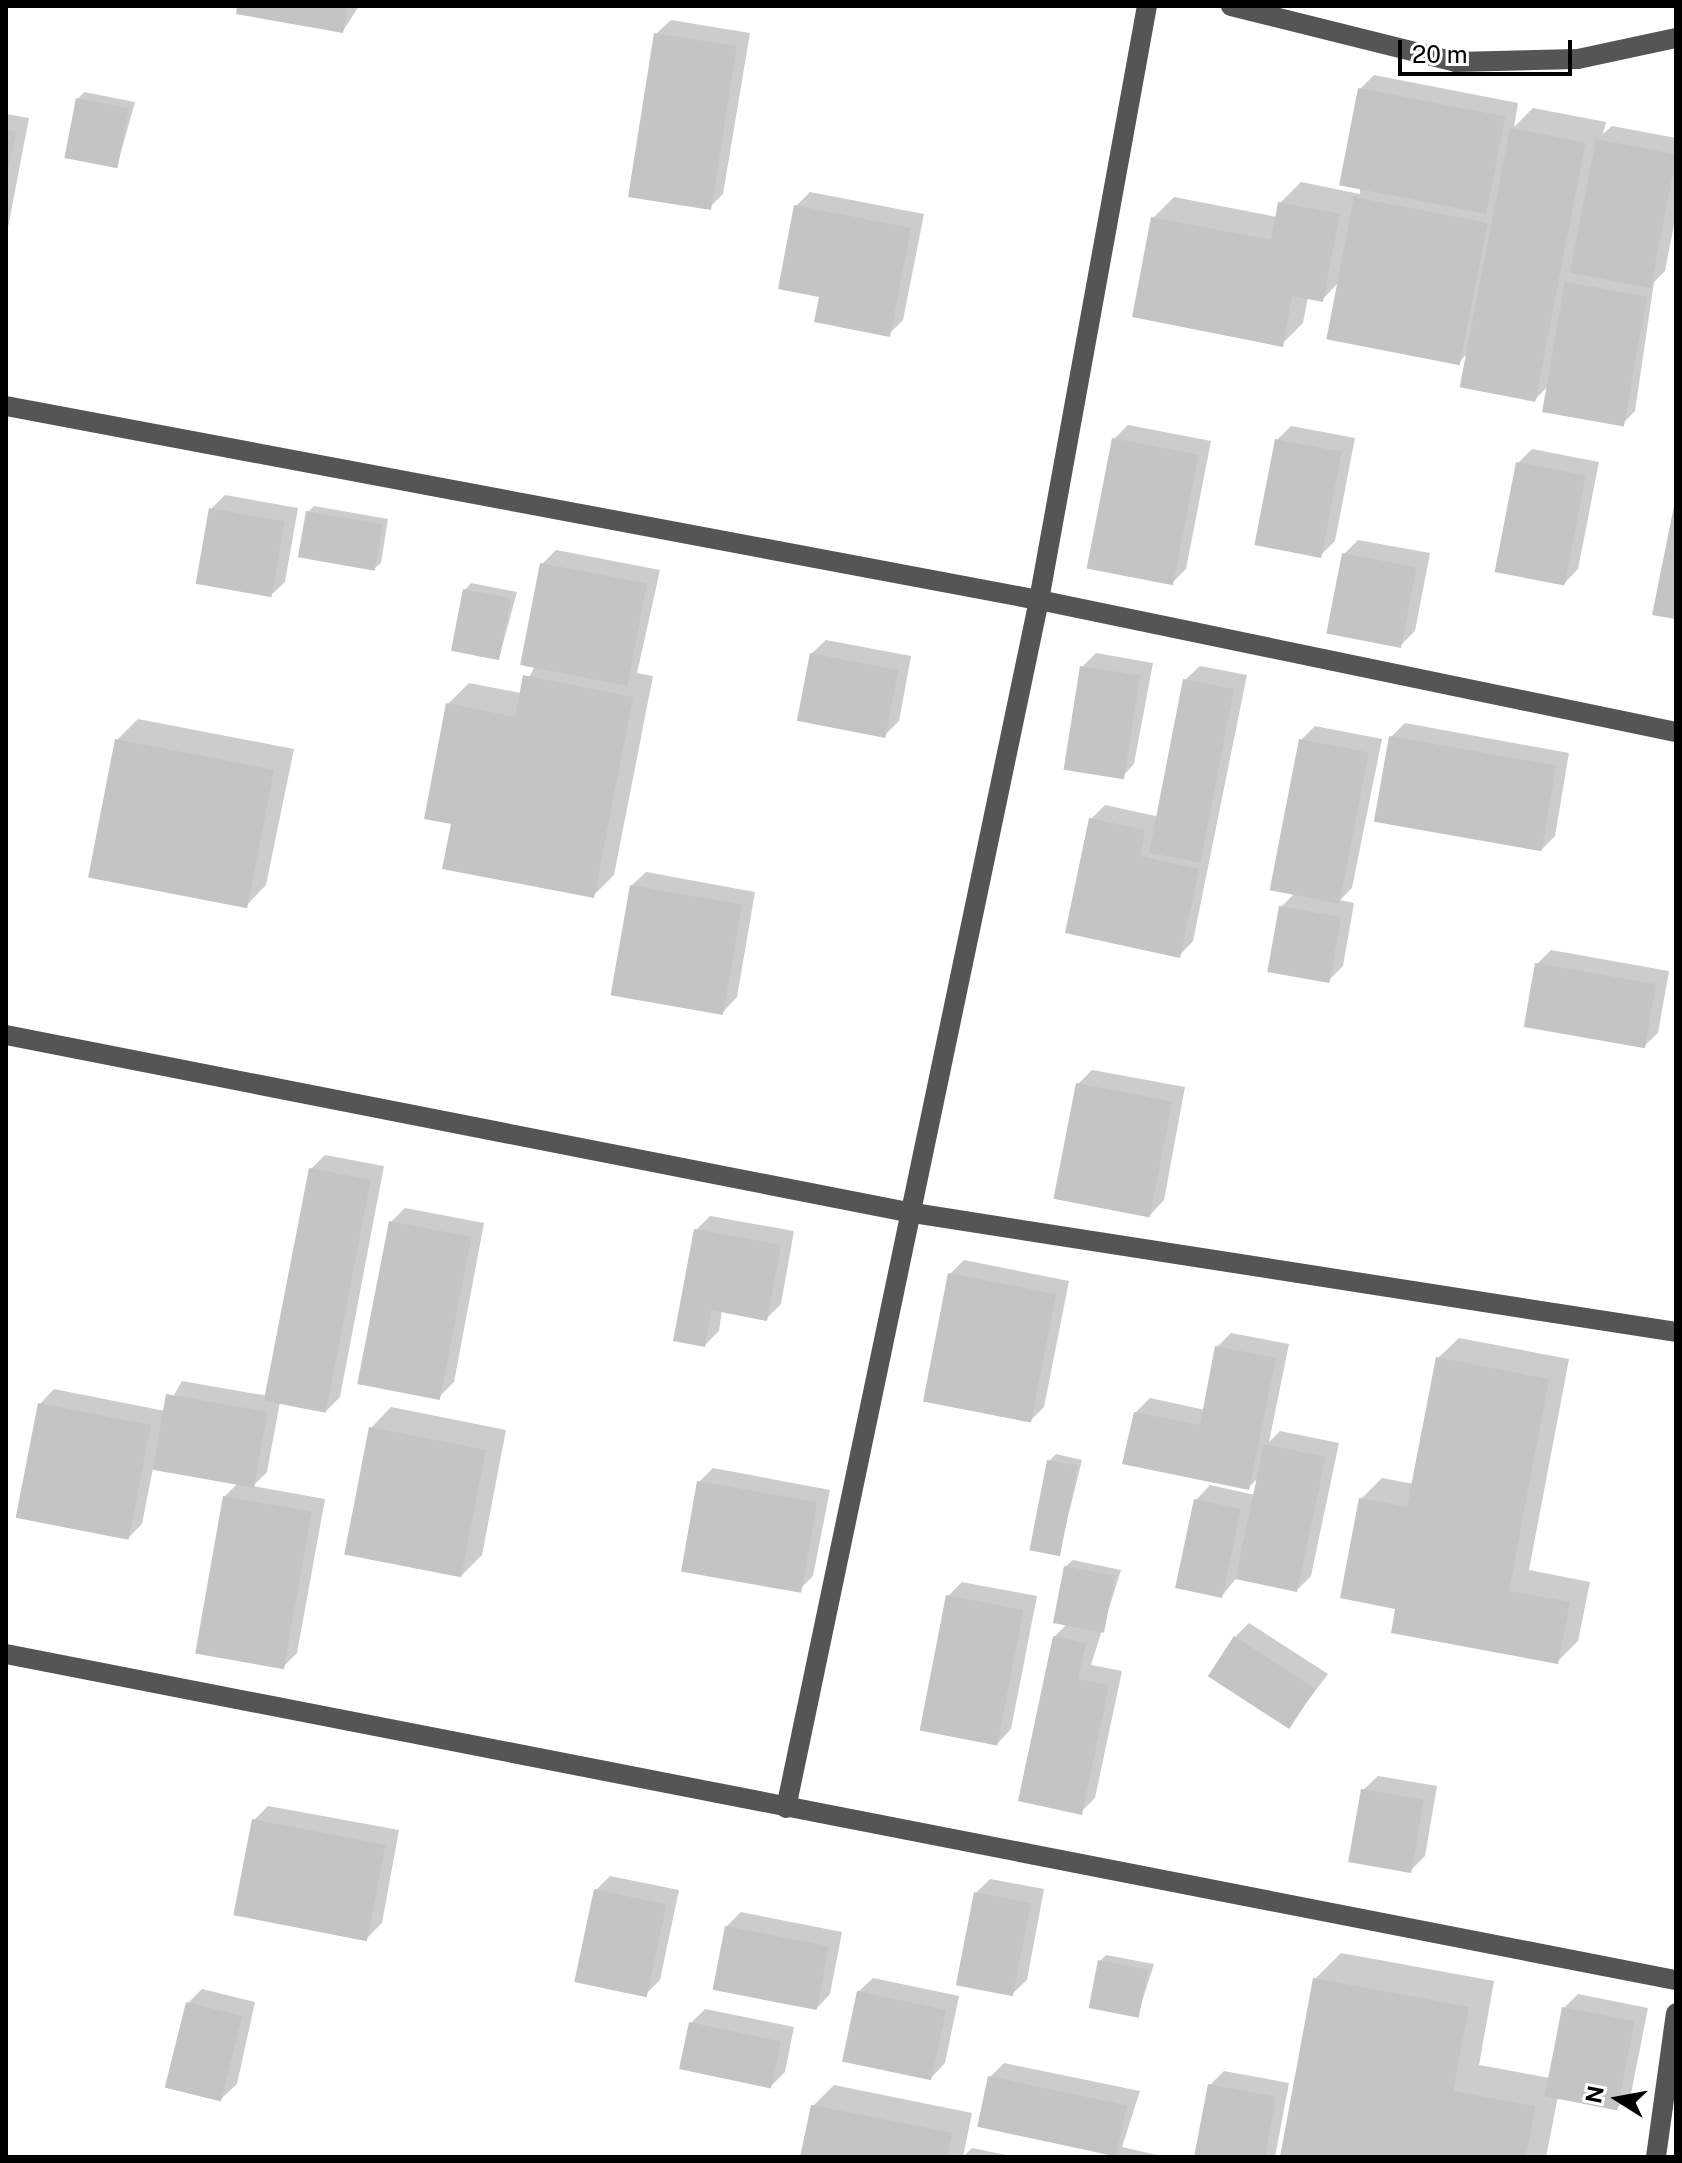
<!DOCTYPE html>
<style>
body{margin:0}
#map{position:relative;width:1682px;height:2163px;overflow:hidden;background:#fff;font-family:"Public Sans",sans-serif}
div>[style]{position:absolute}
.shadow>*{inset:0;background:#0003}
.building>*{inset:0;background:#c4c4c4;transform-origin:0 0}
.minor>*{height:20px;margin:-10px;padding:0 10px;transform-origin:10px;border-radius:10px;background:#555}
span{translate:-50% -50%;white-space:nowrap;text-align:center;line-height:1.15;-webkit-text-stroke:8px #fff;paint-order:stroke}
.frame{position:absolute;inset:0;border:8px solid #000;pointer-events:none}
.north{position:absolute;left:1578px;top:2059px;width:80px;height:80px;-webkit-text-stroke:6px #fff;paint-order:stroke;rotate:281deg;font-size:22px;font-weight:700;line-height:32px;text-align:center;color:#000}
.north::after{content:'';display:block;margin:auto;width:28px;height:36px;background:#000;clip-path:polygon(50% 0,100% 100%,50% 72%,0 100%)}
.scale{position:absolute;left:1398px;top:40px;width:174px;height:36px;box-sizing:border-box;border:4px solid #000;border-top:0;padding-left:10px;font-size:24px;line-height:28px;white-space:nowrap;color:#000;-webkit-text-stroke:6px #fff;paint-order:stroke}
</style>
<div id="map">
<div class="shadow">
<i style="clip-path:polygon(239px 6px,359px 6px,343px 31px)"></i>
<i style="clip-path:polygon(671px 20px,750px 33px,723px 194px,709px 208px,656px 34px)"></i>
<i style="clip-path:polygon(1374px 75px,1518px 103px,1514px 127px,1533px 108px,1606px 122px,1603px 134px,1612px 126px,1676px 138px,1676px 214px,1665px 271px,1654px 282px,1635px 411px,1621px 425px,1547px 387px,1535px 400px,1468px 353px,1458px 363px,1339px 282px,1322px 300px,1308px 297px,1303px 323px,1282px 344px,1153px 218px,1174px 197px,1277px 217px,1280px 203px,1301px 182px,1360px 194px,1360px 89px)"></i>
<i style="clip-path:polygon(84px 92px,135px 102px,117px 166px,78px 99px)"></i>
<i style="clip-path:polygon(6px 114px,29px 118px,6px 238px)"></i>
<i style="clip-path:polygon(810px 192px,924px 214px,903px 320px,889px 334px,821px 295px,796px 206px)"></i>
<i style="clip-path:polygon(1128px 425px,1211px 441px,1186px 569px,1171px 584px,1114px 439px)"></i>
<i style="clip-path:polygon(1291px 426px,1355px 438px,1335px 541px,1321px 555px,1277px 440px)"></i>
<i style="clip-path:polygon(1532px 449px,1599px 462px,1578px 569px,1564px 584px,1518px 463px)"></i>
<i style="clip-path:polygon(225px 495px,298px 508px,285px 582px,270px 596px,211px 509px)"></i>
<i style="clip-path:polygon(314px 506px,388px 519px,381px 563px,374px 569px,308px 512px)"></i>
<i style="clip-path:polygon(1358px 540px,1430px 553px,1415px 631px,1401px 645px,1344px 554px)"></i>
<i style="clip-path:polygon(556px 550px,660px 570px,637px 673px,653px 676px,614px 875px,593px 896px,453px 822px,448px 704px,469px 683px,521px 693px,535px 666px,542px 564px)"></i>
<i style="clip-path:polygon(471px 583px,517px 592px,499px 658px,465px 590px)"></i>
<i style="clip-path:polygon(826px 640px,911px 656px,899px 721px,885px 735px,811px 654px)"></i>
<i style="clip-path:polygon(1096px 653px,1153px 663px,1134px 764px,1120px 779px,1082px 667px)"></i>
<i style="clip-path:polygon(1200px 666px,1247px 675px,1193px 941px,1179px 956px,1091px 819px,1105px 805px,1160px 817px,1185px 680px)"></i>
<i style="clip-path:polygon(138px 719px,294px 749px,266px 885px,246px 906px,117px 740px)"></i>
<i style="clip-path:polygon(1405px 723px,1569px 753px,1555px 836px,1541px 850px,1391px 737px)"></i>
<i style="clip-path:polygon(1315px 726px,1382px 739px,1352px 888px,1340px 900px,1354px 903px,1343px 966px,1328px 981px,1281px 907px,1295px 893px,1301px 740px)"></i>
<i style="clip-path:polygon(646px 872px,755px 892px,737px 997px,723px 1012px,631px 886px)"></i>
<i style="clip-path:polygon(1551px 950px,1669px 971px,1658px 1033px,1643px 1047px,1537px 964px)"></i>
<i style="clip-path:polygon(1092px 1070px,1185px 1087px,1164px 1200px,1150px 1215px,1078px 1084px)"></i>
<i style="clip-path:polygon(325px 1155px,384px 1166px,340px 1397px,326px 1411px,280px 1402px,267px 1472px,253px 1486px,325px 1499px,297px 1653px,283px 1667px,224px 1497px,238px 1483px,153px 1468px,142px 1524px,128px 1538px,40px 1404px,54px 1389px,165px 1411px,182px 1381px,268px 1396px,311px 1169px)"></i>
<i style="clip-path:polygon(405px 1208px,484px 1223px,454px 1382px,440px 1396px,391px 1222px)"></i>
<i style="clip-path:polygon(710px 1216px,794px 1231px,781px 1304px,767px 1318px,722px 1310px,719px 1331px,705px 1345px,696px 1230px)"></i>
<i style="clip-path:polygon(964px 1260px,1069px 1281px,1044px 1407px,1030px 1421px,950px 1274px)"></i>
<i style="clip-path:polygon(1231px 1333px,1289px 1344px,1269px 1442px,1280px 1431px,1339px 1443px,1311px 1576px,1297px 1590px,1237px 1577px,1222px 1596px,1196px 1500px,1210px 1485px,1255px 1495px,1259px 1477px,1249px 1487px,1135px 1413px,1150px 1398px,1205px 1410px,1217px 1347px)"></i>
<i style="clip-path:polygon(1459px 1338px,1569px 1359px,1529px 1570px,1590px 1582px,1578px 1641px,1557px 1662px,1398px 1607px,1361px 1499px,1382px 1478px,1414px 1484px,1438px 1358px)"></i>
<i style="clip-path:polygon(391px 1407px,506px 1430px,482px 1555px,461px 1576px,371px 1428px)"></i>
<i style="clip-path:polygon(1056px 1454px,1082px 1460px,1059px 1553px,1049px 1461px)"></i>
<i style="clip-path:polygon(713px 1468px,830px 1490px,813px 1576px,799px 1590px,699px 1482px)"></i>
<i style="clip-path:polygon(1073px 1560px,1121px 1570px,1091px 1665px,1122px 1671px,1095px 1798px,1081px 1812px,1054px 1637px,1066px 1625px,1066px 1566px)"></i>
<i style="clip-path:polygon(962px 1582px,1037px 1596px,1011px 1729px,997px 1744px,948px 1596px)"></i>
<i style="clip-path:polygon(1249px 1623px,1328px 1674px,1289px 1726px,1235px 1637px)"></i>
<i style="clip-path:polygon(1378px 1776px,1437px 1786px,1425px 1856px,1410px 1871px,1363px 1790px)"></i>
<i style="clip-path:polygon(268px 1806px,399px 1830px,382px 1923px,368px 1937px,254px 1820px)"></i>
<i style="clip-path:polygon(610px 1876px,679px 1890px,660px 1980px,646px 1994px,596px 1890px)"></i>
<i style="clip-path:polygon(990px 1879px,1044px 1889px,1027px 1980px,1012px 1994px,976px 1893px)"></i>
<i style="clip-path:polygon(741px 1912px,842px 1932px,830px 1994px,816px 2009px,726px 1927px)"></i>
<i style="clip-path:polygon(1341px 1953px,1494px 1981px,1479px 2065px,1550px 2078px,1564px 2008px,1578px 1994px,1648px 2008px,1631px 2094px,1617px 2108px,1558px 2096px,1546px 2157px,1282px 2157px,1315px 1979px)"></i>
<i style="clip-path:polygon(1106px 1955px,1154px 1964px,1137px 2017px,1100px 1961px)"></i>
<i style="clip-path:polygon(873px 1978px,959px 1996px,945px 2063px,931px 2078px,858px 1992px)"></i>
<i style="clip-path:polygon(202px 1989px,255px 2002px,237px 2084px,222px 2098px,188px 2003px)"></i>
<i style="clip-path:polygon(705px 2009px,794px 2027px,785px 2072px,771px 2086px,691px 2023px)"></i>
<i style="clip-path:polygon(1004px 2063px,1140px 2091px,1122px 2147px,1166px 2157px,1105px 2157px,1110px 2153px,990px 2077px)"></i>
<i style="clip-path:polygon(1224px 2071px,1289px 2083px,1275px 2157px,1196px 2157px,1210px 2085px)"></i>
<i style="clip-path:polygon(834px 2085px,972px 2113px,963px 2157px,802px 2157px,813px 2106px)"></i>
<i style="clip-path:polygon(972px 2148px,1016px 2157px,963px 2157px)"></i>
</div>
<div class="building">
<i style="clip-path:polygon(237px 6px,348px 6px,343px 33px,236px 14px)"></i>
<i style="left:654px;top:33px;width:84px;height:166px;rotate:9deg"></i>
<i style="left:1358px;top:88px;width:150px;height:99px;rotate:11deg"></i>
<i style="left:76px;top:98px;width:54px;height:61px;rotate:11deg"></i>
<i style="left:1510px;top:128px;width:77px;height:264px;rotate:11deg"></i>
<i style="clip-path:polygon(6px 130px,16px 132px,7px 177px,6px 177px)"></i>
<i style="left:1596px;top:139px;width:82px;height:136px;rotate:11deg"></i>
<i style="left:1354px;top:197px;width:136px;height:145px;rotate:11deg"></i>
<i style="clip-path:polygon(1278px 202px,1340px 214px,1323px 302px,1292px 296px,1283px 347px,1132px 317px,1151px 217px,1271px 240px)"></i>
<i style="clip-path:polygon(794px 205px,911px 228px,890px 337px,814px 322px,819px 297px,778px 289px)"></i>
<i style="left:1565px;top:282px;width:83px;height:132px;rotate:10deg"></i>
<i style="left:1112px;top:438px;width:88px;height:133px;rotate:11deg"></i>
<i style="left:1275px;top:439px;width:68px;height:108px;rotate:11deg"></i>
<i style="left:1516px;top:462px;width:71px;height:112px;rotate:11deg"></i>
<i style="clip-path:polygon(1675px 501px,1676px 501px,1676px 619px,1652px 615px)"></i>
<i style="left:209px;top:508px;width:77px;height:77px;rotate:10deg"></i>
<i style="left:306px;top:511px;width:78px;height:47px;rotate:10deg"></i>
<i style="left:1342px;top:553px;width:76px;height:82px;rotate:11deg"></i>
<i style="left:540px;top:563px;width:109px;height:104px;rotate:11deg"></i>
<i style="left:463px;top:589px;width:49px;height:63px;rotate:11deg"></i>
<i style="left:810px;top:653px;width:90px;height:69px;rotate:11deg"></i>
<i style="left:1080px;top:666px;width:61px;height:105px;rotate:9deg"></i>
<i style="clip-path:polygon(523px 675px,633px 697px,594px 898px,442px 869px,451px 824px,424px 819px,446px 703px,515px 717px)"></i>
<i style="left:1183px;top:679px;width:52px;height:177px;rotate:11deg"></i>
<i style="left:1389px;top:736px;width:170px;height:87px;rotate:10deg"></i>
<i style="left:115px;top:739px;width:162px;height:141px;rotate:11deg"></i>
<i style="left:1299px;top:739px;width:71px;height:154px;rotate:11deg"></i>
<i style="clip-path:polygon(1089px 818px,1145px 830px,1140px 856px,1199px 869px,1180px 958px,1065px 933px)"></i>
<i style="left:630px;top:885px;width:114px;height:112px;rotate:10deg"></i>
<i style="left:1279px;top:906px;width:63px;height:67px;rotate:10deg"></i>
<i style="left:1535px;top:963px;width:123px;height:65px;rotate:10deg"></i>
<i style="left:1076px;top:1083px;width:98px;height:118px;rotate:11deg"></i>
<i style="left:309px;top:1168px;width:63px;height:237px;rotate:11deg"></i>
<i style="left:389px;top:1221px;width:84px;height:166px;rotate:11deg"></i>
<i style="clip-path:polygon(694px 1229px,781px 1245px,767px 1321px,711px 1310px,705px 1347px,673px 1341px)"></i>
<i style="left:948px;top:1273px;width:110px;height:131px;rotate:11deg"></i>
<i style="clip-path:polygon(1215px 1346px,1276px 1358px,1249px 1490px,1122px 1464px,1134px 1412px,1200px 1425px)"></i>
<i style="clip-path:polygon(1436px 1357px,1549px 1379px,1509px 1591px,1570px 1602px,1558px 1664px,1391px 1633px,1395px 1609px,1340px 1598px,1359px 1498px,1407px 1507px)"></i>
<i style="left:166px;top:1394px;width:103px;height:77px;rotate:10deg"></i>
<i style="left:38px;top:1403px;width:115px;height:117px;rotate:11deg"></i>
<i style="left:369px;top:1427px;width:119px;height:130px;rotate:11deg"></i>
<i style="left:1264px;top:1444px;width:63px;height:138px;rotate:12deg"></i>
<i style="left:1047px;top:1460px;width:31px;height:92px;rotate:11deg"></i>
<i style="left:697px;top:1481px;width:122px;height:92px;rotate:10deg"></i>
<i style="left:223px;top:1496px;width:90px;height:160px;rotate:10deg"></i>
<i style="left:1194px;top:1499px;width:48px;height:91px;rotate:12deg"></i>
<i style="left:1064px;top:1566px;width:52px;height:58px;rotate:11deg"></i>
<i style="left:946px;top:1595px;width:79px;height:138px;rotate:11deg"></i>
<i style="clip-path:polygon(1053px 1636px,1086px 1643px,1078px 1679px,1109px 1685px,1082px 1815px,1018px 1801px)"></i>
<i style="left:1234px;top:1636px;width:97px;height:48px;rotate:33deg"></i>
<i style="left:1361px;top:1789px;width:64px;height:74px;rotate:10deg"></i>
<i style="left:252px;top:1819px;width:136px;height:98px;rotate:11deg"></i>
<i style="left:594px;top:1889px;width:74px;height:95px;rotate:12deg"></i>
<i style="left:974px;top:1892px;width:58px;height:95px;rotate:11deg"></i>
<i style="left:725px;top:1926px;width:106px;height:65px;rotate:11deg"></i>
<i style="left:1098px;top:1960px;width:51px;height:49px;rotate:11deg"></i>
<i style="clip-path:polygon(1313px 1978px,1469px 2007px,1453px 2091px,1535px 2106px,1526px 2157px,1280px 2157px)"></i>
<i style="left:857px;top:1991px;width:91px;height:72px;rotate:12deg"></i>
<i style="left:186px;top:2002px;width:58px;height:88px;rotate:14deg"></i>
<i style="left:1562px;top:2007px;width:74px;height:91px;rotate:11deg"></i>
<i style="left:689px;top:2022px;width:94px;height:48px;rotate:12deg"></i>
<i style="left:988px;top:2076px;width:142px;height:52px;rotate:12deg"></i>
<i style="clip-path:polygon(1208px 2084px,1276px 2097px,1265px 2157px,1194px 2157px)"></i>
<i style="clip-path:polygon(811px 2105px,952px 2133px,947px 2157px,800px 2157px)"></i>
</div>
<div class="minor">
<i style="left:1231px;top:6px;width:231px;rotate:14deg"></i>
<i style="left:1455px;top:62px;width:123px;rotate:-1.4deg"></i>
<i style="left:1578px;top:59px;width:100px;rotate:-12.1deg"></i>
<i style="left:6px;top:406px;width:1051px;rotate:10.64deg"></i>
<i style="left:1039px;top:600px;width:651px;rotate:11.71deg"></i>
<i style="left:6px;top:1035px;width:918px;rotate:11.11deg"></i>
<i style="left:907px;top:1212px;width:778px;rotate:8.87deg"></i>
<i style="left:6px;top:1654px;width:1702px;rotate:11.05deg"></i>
<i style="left:786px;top:1808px;width:1234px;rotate:-78.17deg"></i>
<i style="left:1039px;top:600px;width:604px;rotate:-79.7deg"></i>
<i style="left:1656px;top:2157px;width:145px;rotate:-82.1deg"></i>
</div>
<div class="frame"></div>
<div class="north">N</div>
<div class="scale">20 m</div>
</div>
